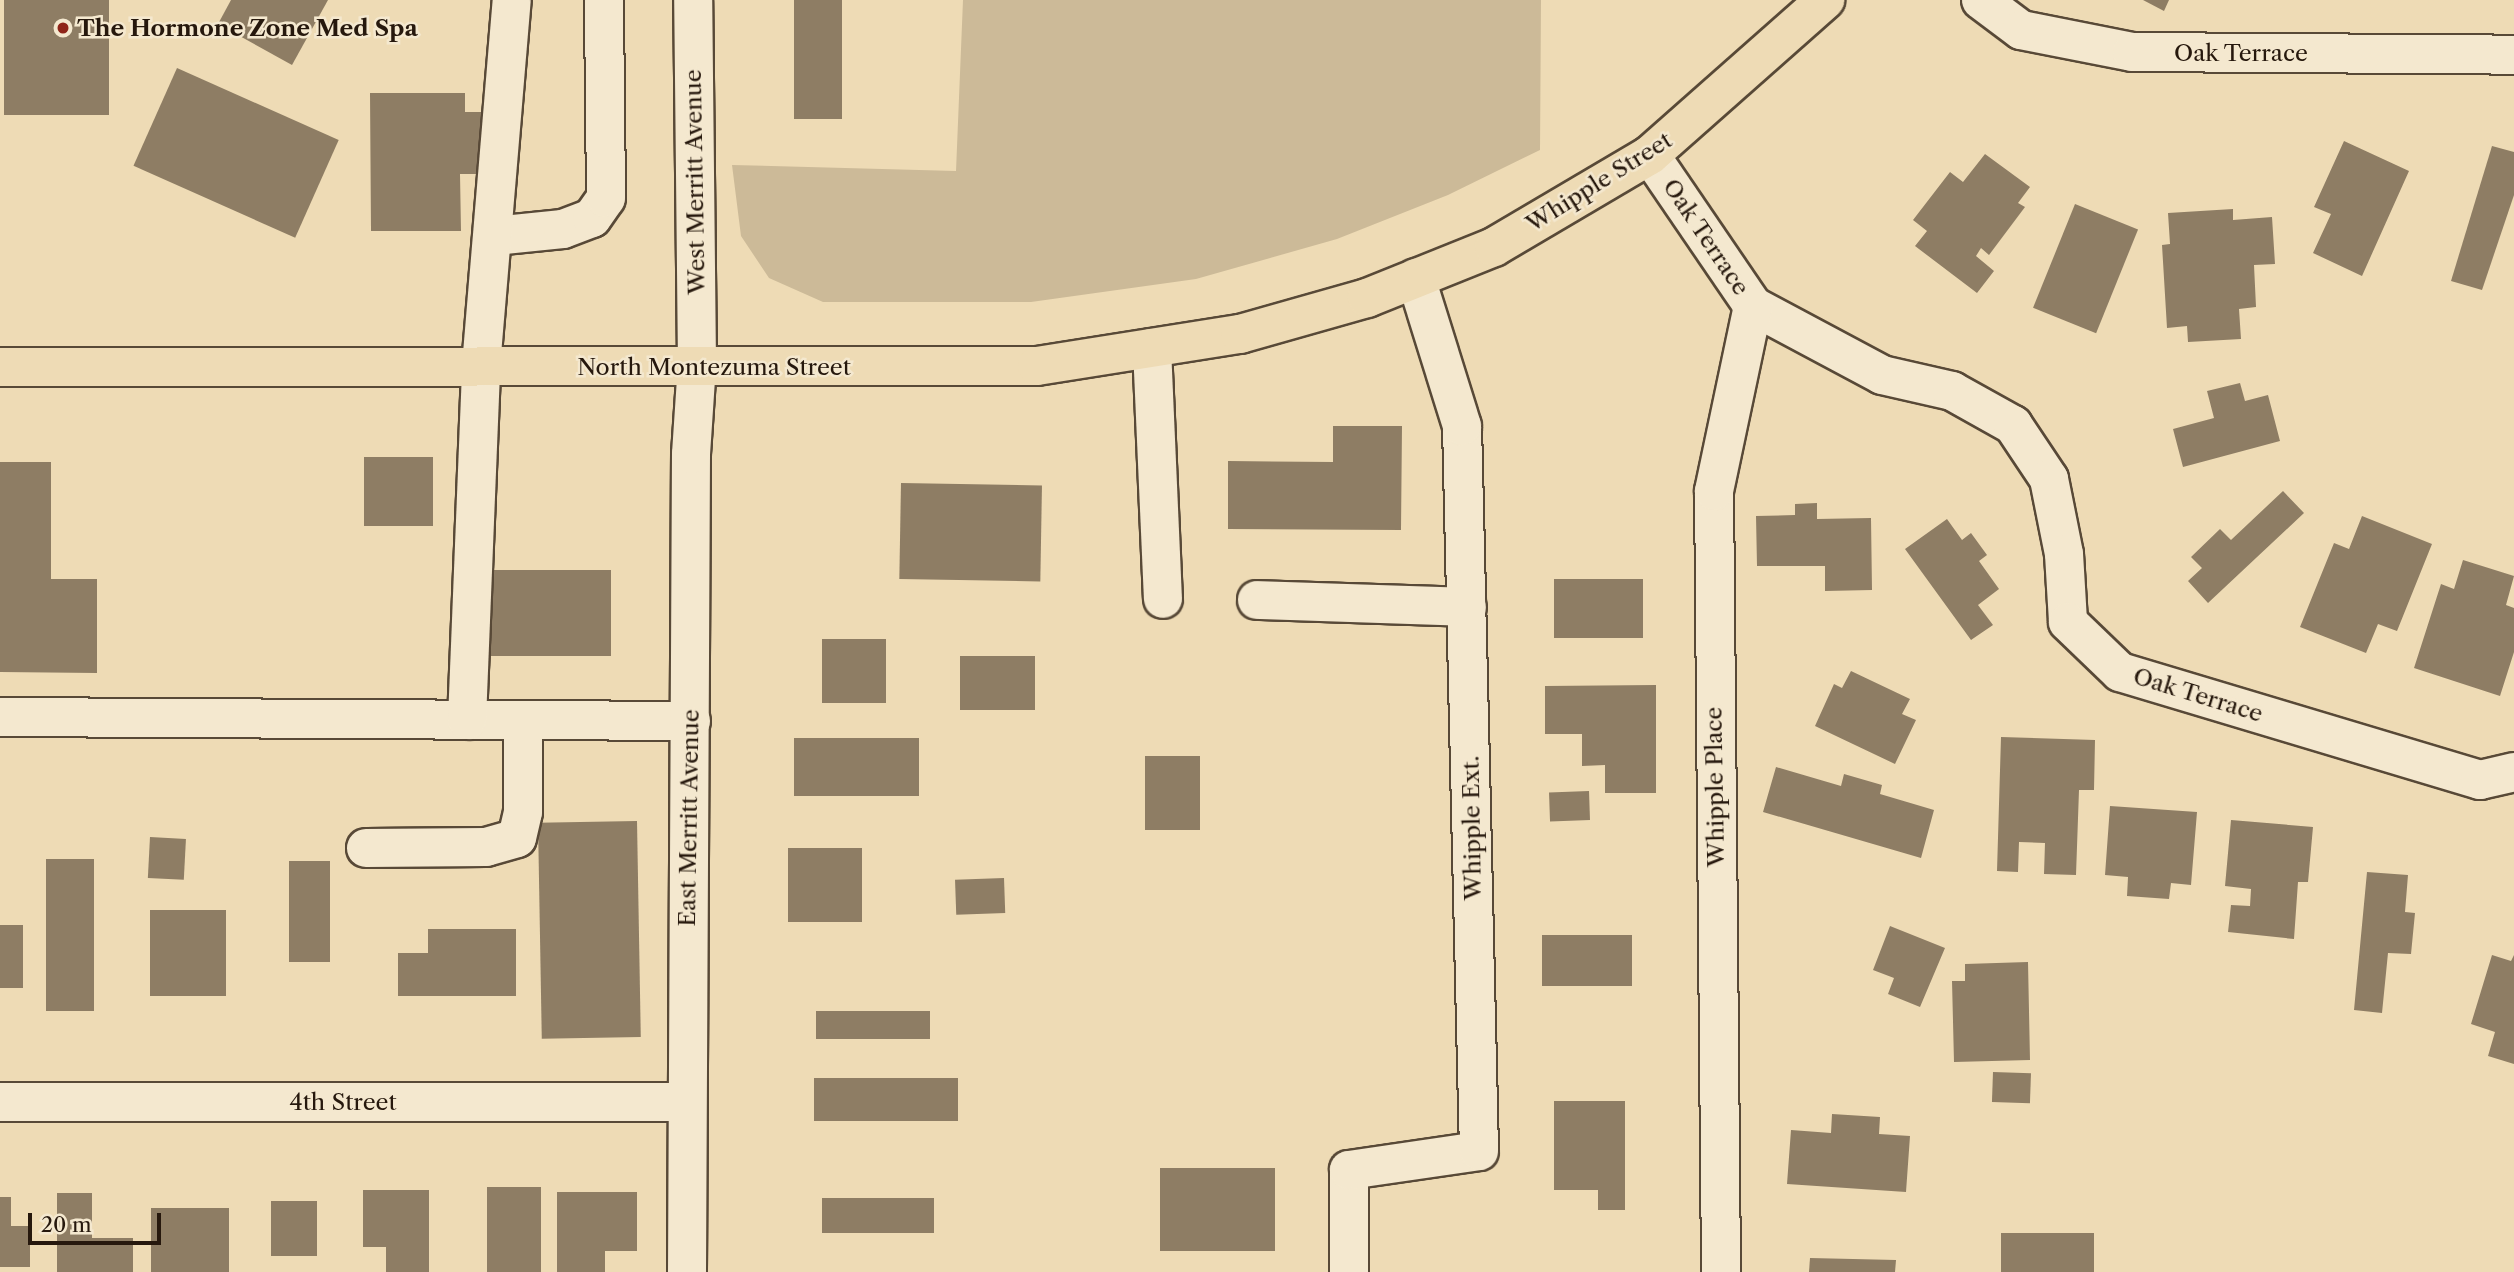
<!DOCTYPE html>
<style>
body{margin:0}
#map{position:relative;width:2514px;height:1272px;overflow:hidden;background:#eedbb5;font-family:"Libre Caslon Text",serif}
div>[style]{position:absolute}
.green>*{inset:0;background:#ccba98}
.building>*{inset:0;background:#8e7d64;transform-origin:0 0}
.roads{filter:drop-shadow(2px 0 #584937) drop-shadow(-2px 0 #584937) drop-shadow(0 2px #584937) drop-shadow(0 -2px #584937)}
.minor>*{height:38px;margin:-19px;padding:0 19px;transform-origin:19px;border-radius:19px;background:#f4e8cf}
.major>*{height:38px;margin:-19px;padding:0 19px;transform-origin:19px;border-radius:19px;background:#eedbb5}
.dots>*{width:19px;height:19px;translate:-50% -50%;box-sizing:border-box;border:4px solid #f4e8cf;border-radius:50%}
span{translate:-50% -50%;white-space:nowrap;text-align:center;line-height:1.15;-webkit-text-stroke:5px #f4e8cf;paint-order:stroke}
.poi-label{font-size:23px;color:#26180d;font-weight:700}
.left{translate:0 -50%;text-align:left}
.street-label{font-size:23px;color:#26180d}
.scale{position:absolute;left:28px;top:1213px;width:133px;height:32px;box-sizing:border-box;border:4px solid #26180d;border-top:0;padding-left:9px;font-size:21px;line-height:24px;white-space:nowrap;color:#26180d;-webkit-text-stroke:5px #f4e8cf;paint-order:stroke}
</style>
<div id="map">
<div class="green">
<i style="clip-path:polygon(963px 0,1541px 0,1540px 150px,1448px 195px,1337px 239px,1196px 279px,1031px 302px,823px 302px,769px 278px,741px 236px,732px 165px,956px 171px)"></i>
</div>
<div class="building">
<i style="left:4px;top:0;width:105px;height:115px"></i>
<i style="clip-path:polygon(231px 0,328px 0,292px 65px,218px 24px)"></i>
<i style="left:794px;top:0;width:48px;height:119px"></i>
<i style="clip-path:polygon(2143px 0,2169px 0,2164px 11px)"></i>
<i style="left:177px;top:68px;width:177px;height:107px;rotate:24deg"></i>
<i style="clip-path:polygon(370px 93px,465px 93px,465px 112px,488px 112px,488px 174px,460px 174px,461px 231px,371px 231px)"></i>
<i style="clip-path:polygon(2344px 141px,2409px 171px,2362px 276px,2313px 253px,2331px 214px,2314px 207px)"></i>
<i style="clip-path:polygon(2492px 146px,2514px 152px,2514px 195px,2482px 290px,2451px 281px)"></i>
<i style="clip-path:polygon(1985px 154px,2030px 187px,2018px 203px,2025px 207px,1989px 255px,1981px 248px,1976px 256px,1994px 271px,1977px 293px,1915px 246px,1927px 231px,1913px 220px,1950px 172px,1963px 182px)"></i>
<i style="left:2075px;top:204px;width:68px;height:112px;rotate:22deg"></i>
<i style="clip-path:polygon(2233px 209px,2233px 220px,2272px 217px,2275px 264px,2254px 265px,2256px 307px,2239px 309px,2241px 339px,2188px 342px,2187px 326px,2167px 328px,2162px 245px,2170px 244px,2168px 213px)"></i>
<i style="clip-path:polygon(2240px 383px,2245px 401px,2268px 395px,2280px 441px,2183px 467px,2173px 429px,2214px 418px,2207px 391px)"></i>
<i style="clip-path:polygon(1333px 426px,1402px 426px,1401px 530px,1228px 529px,1228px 461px,1333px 462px)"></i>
<i style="left:364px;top:457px;width:69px;height:69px"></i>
<i style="clip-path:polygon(0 462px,51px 462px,51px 579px,97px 579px,97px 673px,0 672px)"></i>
<i style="left:901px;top:483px;width:141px;height:96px;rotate:1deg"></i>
<i style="clip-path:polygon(2283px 491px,2304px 513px,2208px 603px,2188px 581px,2202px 568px,2191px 557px,2220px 529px,2231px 540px)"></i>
<i style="clip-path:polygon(1817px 503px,1817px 519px,1871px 518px,1872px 590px,1825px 591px,1825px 566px,1757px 566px,1756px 516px,1795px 515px,1795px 504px)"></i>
<i style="clip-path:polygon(2362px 516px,2432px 544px,2397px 631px,2378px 624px,2366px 653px,2300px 627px,2334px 543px,2349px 549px)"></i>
<i style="clip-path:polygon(1947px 519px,1962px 540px,1971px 533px,1987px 555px,1979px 561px,1999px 589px,1978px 605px,1993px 625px,1971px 640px,1905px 549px)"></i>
<i style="clip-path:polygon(2463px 560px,2514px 576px,2506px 605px,2514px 608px,2514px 652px,2500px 696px,2414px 668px,2441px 584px,2454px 589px)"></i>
<i style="left:488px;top:570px;width:123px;height:86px"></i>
<i style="left:1554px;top:579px;width:89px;height:59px"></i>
<i style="left:822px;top:639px;width:64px;height:64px"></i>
<i style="left:960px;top:656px;width:75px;height:54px"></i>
<i style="clip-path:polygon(1851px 671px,1910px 699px,1902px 714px,1916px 720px,1895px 764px,1815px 726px,1834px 684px,1842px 688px)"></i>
<i style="clip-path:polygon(1656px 685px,1656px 793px,1605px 793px,1605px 765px,1582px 766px,1582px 734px,1545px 734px,1545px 686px)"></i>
<i style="clip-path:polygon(2001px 737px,2095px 740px,2094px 790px,2079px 790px,2076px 875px,2044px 874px,2045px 843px,2019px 842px,2018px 872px,1997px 871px)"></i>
<i style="left:794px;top:738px;width:125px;height:58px"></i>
<i style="left:1145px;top:756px;width:55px;height:74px"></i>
<i style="clip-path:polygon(1776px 767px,1841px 786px,1844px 774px,1882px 785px,1880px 794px,1934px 810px,1921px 858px,1763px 812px)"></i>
<i style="left:1589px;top:791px;width:29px;height:40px;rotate:88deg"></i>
<i style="clip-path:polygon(2110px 806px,2197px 812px,2191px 885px,2171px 883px,2169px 899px,2127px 896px,2128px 877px,2105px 875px)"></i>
<i style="clip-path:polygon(2231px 820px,2313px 827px,2308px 882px,2298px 882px,2294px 939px,2228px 932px,2231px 905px,2250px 906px,2251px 889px,2225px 886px)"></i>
<i style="left:637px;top:821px;width:216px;height:99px;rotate:89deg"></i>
<i style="left:150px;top:837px;width:36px;height:41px;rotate:3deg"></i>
<i style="left:788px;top:848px;width:74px;height:74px"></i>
<i style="left:46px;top:859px;width:48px;height:152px"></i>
<i style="left:289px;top:861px;width:41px;height:101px"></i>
<i style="clip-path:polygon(2367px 872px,2408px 875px,2405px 912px,2415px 913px,2411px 954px,2388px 953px,2382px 1013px,2354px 1010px)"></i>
<i style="left:1004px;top:878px;width:35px;height:49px;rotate:88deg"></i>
<i style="left:150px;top:910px;width:76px;height:86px"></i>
<i style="left:0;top:925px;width:23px;height:63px"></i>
<i style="clip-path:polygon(1890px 926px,1945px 948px,1920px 1007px,1888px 994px,1894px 978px,1873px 970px)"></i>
<i style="clip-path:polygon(428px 929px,516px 929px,516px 996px,398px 996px,398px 953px,428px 953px)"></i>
<i style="left:1542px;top:935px;width:90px;height:51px"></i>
<i style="clip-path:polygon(2492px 955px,2511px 961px,2514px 955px,2514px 1064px,2488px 1056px,2495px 1032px,2471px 1024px)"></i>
<i style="clip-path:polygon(2028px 962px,2030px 1060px,1954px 1062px,1952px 981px,1965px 981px,1965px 964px)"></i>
<i style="left:816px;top:1011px;width:114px;height:28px"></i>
<i style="left:1993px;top:1072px;width:38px;height:30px;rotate:2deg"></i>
<i style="left:814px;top:1078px;width:144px;height:43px"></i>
<i style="clip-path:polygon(1554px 1101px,1625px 1101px,1625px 1210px,1598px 1210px,1598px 1190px,1554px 1190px)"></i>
<i style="clip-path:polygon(1832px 1114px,1880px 1117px,1879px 1134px,1910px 1136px,1906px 1192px,1787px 1184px,1791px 1130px,1831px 1133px)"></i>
<i style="left:1160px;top:1168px;width:115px;height:83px"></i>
<i style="left:487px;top:1187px;width:54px;height:85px"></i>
<i style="clip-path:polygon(363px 1190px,429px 1190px,429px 1272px,386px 1272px,386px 1247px,363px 1247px)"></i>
<i style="clip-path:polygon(557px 1192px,637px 1192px,637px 1251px,605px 1251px,605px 1272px,557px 1272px)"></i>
<i style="clip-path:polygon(57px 1193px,92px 1193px,92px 1238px,133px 1238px,133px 1272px,57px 1272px)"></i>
<i style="clip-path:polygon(0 1197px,11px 1197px,11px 1226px,30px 1226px,30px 1267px,0 1267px)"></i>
<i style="left:822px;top:1198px;width:112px;height:35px"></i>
<i style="left:271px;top:1201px;width:46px;height:55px"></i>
<i style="left:151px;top:1208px;width:78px;height:64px"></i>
<i style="left:2001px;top:1233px;width:93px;height:39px"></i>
<i style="clip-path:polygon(1810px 1258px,1896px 1260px,1895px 1272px,1809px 1272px)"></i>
</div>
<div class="roads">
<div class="minor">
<i style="left:1981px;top:0;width:50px;rotate:36.9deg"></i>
<i style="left:2021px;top:30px;width:113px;rotate:11.2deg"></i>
<i style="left:2132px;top:52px;width:382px;rotate:0.4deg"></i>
<i style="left:1650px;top:155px;width:183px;rotate:55.7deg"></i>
<i style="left:1753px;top:306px;width:146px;rotate:28.1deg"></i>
<i style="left:1882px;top:375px;width:72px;rotate:12.9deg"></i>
<i style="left:1952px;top:391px;width:70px;rotate:29.1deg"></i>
<i style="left:2013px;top:425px;width:65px;rotate:56.3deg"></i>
<i style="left:2049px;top:479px;width:76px;rotate:78.7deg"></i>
<i style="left:2064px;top:554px;width:68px;rotate:86.6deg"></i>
<i style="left:2068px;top:622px;width:72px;rotate:43.9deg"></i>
<i style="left:2120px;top:672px;width:376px;rotate:16.7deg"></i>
<i style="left:2480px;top:780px;width:35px;rotate:-13deg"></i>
<i style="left:494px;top:236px;width:69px;rotate:-5.8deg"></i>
<i style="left:563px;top:229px;width:31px;rotate:-21deg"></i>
<i style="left:592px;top:218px;width:24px;rotate:-55deg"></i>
<i style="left:606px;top:198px;width:198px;rotate:-90.6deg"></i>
<i style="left:1152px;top:348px;width:251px;rotate:87.5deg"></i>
<i style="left:1257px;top:600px;width:210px;rotate:1.9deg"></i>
<i style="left:0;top:717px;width:691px;rotate:0.33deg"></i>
<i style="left:467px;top:720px;width:354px;rotate:-87.7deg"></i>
<i style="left:481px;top:366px;width:367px;rotate:-85.2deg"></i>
<i style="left:366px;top:848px;width:120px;rotate:-0.5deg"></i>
<i style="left:486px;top:847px;width:32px;rotate:-16deg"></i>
<i style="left:517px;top:838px;width:27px;rotate:-77deg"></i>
<i style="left:523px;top:812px;width:92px;rotate:-90deg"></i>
<i style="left:0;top:1102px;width:686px"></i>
<i style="left:687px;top:1272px;width:818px;rotate:-89.72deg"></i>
<i style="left:691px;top:454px;width:90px;rotate:-86.2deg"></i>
<i style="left:697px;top:364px;width:364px;rotate:-90.6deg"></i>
<i style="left:1349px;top:1272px;width:102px;rotate:-90deg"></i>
<i style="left:1349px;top:1170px;width:131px;rotate:-8.3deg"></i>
<i style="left:1479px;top:1151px;width:725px;rotate:-91.34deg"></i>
<i style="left:1462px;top:426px;width:155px;rotate:-107.3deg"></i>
<i style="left:1721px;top:1272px;width:781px;rotate:-90.51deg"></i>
<i style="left:1714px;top:491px;width:189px;rotate:-78.1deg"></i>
</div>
<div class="major">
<i style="left:0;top:367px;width:1037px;rotate:-0.06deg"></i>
<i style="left:1037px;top:366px;width:206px;rotate:-9deg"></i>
<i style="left:1240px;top:334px;width:132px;rotate:-15.8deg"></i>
<i style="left:1367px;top:298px;width:137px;rotate:-21.9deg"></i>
<i style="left:1494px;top:247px;width:181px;rotate:-30.5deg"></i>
<i style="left:1650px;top:155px;width:234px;rotate:-41.5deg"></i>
</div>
</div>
<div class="dots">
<i style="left:63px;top:28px;background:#8f2418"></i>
</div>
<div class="poi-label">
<span class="left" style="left:77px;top:28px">The Hormone Zone Med Spa</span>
</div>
<div class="street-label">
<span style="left:2241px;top:53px">Oak Terrace</span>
<span style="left:695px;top:182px;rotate:-91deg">West Merritt Avenue</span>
<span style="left:1599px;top:182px;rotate:-32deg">Whipple Street</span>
<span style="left:1706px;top:237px;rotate:56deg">Oak Terrace</span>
<span style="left:714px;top:367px">North Montezuma Street</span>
<span style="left:2198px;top:695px;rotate:17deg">Oak Terrace</span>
<span style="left:1715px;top:787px;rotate:-91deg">Whipple Place</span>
<span style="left:689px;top:818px;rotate:-89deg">East Merritt Avenue</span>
<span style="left:1472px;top:828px;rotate:-91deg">Whipple Ext.</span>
<span style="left:343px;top:1102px">4th Street</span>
</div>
<div class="scale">20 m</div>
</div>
